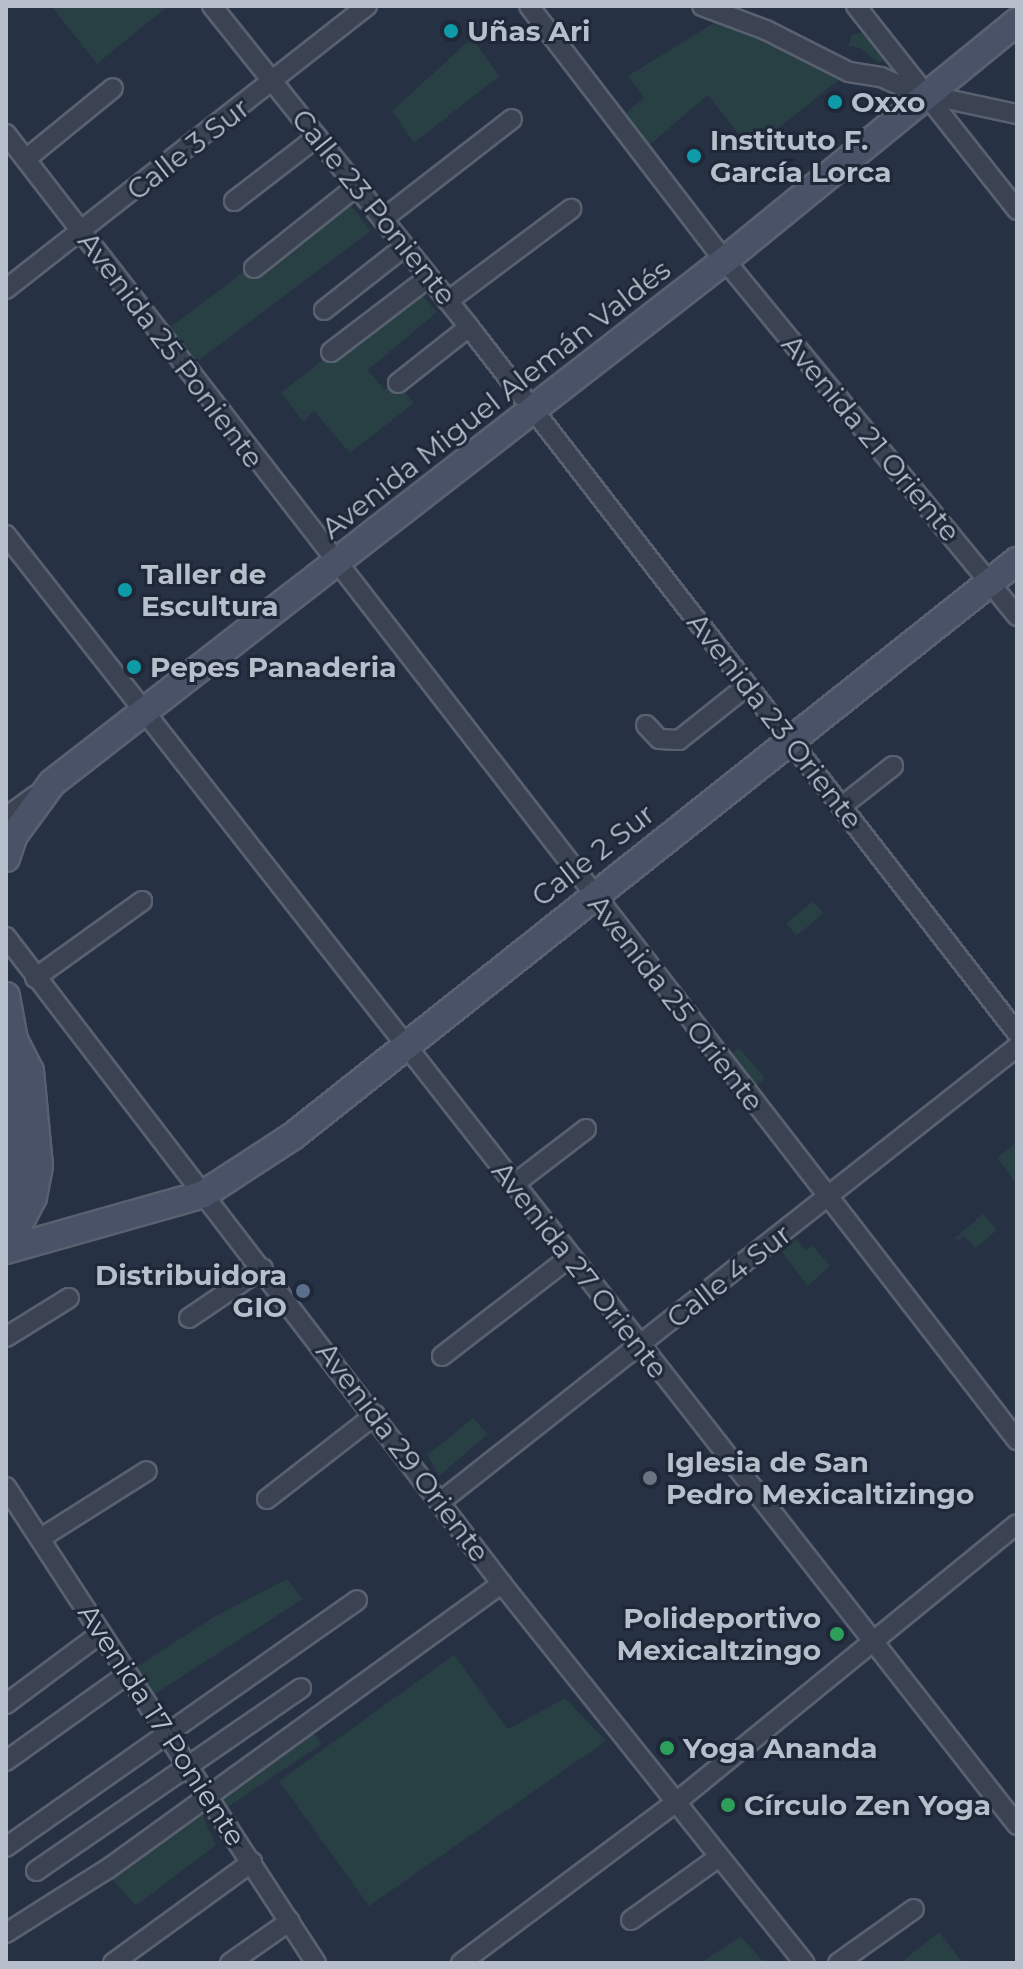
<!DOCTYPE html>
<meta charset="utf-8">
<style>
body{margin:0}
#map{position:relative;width:1023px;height:1969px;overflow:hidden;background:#263143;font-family:Montserrat,sans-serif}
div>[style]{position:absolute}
.green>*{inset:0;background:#283f44;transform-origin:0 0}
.roads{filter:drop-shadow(2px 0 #596170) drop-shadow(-2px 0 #596170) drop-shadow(0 2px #596170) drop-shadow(0 -2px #596170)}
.minor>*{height:18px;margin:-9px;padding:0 9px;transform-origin:9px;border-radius:9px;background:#3b4352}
.secondary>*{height:26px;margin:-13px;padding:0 13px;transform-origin:13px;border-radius:13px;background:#495266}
.dots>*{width:22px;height:22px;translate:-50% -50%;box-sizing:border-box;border:4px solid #1f2838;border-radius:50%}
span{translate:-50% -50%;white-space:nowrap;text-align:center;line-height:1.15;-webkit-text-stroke:6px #1f2838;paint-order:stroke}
.poi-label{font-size:28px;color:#b8bfcc;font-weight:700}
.left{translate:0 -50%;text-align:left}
.right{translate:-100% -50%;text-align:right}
.street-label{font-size:28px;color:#b8bfcc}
.frame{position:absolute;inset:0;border:8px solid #b8bfcc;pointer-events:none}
</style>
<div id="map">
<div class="green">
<i style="clip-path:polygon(51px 6px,168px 6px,97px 64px)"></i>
<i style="clip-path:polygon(728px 14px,849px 72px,751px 150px,708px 95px,641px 152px,617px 120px,644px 98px,628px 76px)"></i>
<i style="clip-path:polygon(861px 33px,888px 59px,878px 63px,861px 48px,848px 46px,852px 35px)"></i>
<i style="clip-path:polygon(472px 38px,499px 76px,414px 143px,392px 111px)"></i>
<i style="left:344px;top:196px;width:44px;height:231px;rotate:53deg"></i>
<i style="clip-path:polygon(415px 287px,437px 312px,368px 370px,384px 389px,398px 383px,414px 403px,350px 453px,314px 411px,303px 422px,281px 393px)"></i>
<i style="left:813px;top:901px;width:16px;height:35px;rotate:50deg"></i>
<i style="left:739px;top:1048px;width:40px;height:17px;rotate:49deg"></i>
<i style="clip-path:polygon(1017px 1142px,1017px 1185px,997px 1158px)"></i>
<i style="clip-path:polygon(983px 1214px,997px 1230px,976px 1248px,964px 1236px,957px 1241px,955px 1238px)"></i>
<i style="clip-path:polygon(796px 1239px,806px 1250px,812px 1245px,830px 1266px,808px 1286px,782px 1252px)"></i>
<i style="clip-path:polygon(473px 1418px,488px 1434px,439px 1476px,427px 1455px)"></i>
<i style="clip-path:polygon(287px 1579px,303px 1599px,150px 1697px,135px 1668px,212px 1618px)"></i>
<i style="clip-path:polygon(454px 1655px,508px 1729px,565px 1698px,606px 1741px,369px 1906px,279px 1781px)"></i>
<i style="clip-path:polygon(309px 1727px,322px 1744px,223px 1810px,213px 1797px)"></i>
<i style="clip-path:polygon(199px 1807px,216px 1845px,136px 1906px,107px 1874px)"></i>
<i style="clip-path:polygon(939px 1932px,963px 1963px,906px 1963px,904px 1960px)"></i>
<i style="clip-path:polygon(741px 1937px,765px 1963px,700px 1963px,740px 1937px)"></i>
</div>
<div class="roads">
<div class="minor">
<i style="left:212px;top:6px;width:411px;rotate:51.3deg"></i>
<i style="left:469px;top:327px;width:894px;rotate:52.18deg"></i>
<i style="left:529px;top:6px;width:310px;rotate:52.5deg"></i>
<i style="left:718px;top:252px;width:471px;rotate:50.6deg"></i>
<i style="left:702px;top:6px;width:68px;rotate:20.6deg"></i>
<i style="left:766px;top:30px;width:93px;rotate:26.8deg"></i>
<i style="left:849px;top:72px;width:32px;rotate:9deg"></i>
<i style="left:881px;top:77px;width:36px;rotate:24deg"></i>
<i style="left:914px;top:92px;width:105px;rotate:12.1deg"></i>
<i style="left:856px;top:6px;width:260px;rotate:51.7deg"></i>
<i style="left:6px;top:134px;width:1652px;rotate:52.26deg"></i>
<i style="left:26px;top:159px;width:112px;rotate:-39.2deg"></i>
<i style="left:234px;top:201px;width:105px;rotate:-37.6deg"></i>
<i style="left:383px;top:219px;width:163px;rotate:-37.8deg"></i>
<i style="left:254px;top:268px;width:130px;rotate:-38.5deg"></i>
<i style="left:6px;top:289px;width:459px;rotate:-38.1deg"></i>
<i style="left:448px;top:301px;width:154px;rotate:-36.8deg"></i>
<i style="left:324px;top:310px;width:102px;rotate:-38.2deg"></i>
<i style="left:331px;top:352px;width:123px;rotate:-37.4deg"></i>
<i style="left:398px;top:383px;width:90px;rotate:-38.3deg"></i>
<i style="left:6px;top:535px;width:1639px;rotate:51.91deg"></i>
<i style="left:646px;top:725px;width:19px;rotate:47deg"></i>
<i style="left:659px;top:739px;width:20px;rotate:3deg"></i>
<i style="left:679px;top:740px;width:87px;rotate:-38.5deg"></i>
<i style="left:842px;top:806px;width:65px;rotate:-38.1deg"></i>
<i style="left:6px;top:817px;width:37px;rotate:-36deg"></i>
<i style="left:6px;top:937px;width:815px;rotate:52.53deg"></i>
<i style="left:502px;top:1584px;width:485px;rotate:51.4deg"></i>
<i style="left:35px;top:978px;width:132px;rotate:-35.7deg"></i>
<i style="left:513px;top:1185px;width:92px;rotate:-37.5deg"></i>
<i style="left:189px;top:1318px;width:89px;rotate:-34deg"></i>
<i style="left:6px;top:1337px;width:74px;rotate:-31.8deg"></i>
<i style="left:442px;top:1356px;width:160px;rotate:-37.7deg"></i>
<i style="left:6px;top:1487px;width:568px;rotate:56.93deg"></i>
<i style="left:267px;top:1499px;width:137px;rotate:-37.9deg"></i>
<i style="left:440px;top:1502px;width:735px;rotate:-38.26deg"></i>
<i style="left:41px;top:1538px;width:125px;rotate:-32.3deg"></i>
<i style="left:6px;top:1704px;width:117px;rotate:-36.7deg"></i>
<i style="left:6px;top:1761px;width:148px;rotate:-35.6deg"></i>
<i style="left:6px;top:1847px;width:429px;rotate:-35.1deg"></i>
<i style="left:36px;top:1871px;width:322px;rotate:-34.6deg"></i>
<i style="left:631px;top:1920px;width:108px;rotate:-35.6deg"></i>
<i style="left:6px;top:1933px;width:122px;rotate:-32.3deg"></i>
<i style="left:109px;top:1868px;width:485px;rotate:-35.9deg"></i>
<i style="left:113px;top:1963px;width:172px;rotate:-36deg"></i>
<i style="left:230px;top:1963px;width:73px;rotate:-35deg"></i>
<i style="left:461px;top:1963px;width:267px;rotate:-36.8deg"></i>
<i style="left:675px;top:1803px;width:441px;rotate:-39.2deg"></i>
<i style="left:838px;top:1963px;width:93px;rotate:-35.4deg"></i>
</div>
<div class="secondary">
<i style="left:6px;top:858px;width:24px;rotate:-71deg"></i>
<i style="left:14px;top:835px;width:64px;rotate:-53.8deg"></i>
<i style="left:52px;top:783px;width:852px;rotate:-37.85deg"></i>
<i style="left:725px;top:260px;width:377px;rotate:-39.2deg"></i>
<i style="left:6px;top:996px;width:45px;rotate:79.7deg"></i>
<i style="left:14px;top:1040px;width:35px;rotate:63deg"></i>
<i style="left:30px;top:1071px;width:95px;rotate:84.6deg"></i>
<i style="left:39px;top:1166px;width:32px;rotate:101deg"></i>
<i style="left:33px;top:1197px;width:59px;rotate:117.4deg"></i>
<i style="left:6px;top:1205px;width:43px;rotate:-72.4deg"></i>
<i style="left:19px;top:1164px;width:94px;rotate:-95.5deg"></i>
<i style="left:10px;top:1070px;width:30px;rotate:-82deg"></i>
<i style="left:6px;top:1250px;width:206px;rotate:-15.8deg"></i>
<i style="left:204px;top:1194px;width:106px;rotate:-33.1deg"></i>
<i style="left:293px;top:1136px;width:925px;rotate:-38.46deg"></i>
</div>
</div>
<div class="dots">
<i style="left:451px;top:31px;background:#0f9aa8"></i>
<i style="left:835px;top:102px;background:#0f9aa8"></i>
<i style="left:694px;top:156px;background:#0f9aa8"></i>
<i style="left:125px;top:590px;background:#0f9aa8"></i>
<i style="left:134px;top:667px;background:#0f9aa8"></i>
<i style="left:303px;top:1291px;background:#5c6f8a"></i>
<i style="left:650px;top:1478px;background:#6b7280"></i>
<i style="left:837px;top:1634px;background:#2e9e5b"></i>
<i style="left:667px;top:1748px;background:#2e9e5b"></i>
<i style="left:728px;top:1805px;background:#2e9e5b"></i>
</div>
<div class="poi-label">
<span class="left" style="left:467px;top:31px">Uñas Ari</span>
<span class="left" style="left:851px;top:102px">Oxxo</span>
<span class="left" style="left:710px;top:156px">Instituto F.<br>García Lorca</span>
<span class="left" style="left:141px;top:590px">Taller de<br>Escultura</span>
<span class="left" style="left:150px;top:667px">Pepes Panaderia</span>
<span class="right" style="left:287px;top:1291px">Distribuidora<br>GIO</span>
<span class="left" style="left:666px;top:1478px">Iglesia de San<br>Pedro Mexicaltizingo</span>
<span class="right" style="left:821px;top:1634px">Polideportivo<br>Mexicaltzingo</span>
<span class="left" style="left:683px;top:1748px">Yoga Ananda</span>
<span class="left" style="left:744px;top:1805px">Círculo Zen Yoga</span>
</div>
<div class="street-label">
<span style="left:188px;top:149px;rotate:-38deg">Calle 3 Sur</span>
<span style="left:374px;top:207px;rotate:51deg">Calle 23 Poniente</span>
<span style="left:171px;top:350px;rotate:53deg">Avenida 25 Poniente</span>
<span style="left:496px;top:399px;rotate:-38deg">Avenida Miguel Alemán Valdés</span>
<span style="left:871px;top:438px;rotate:50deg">Avenida 21 Oriente</span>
<span style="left:775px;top:721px;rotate:52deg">Avenida 23 Oriente</span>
<span style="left:593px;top:855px;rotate:-38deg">Calle 2 Sur</span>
<span style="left:676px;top:1003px;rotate:52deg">Avenida 25 Oriente</span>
<span style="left:580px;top:1270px;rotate:52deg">Avenida 27 Oriente</span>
<span style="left:729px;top:1276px;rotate:-38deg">Calle 4 Sur</span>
<span style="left:403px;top:1452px;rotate:53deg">Avenida 29 Oriente</span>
<span style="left:162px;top:1725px;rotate:57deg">Avenida 17 Poniente</span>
</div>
<div class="frame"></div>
</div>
